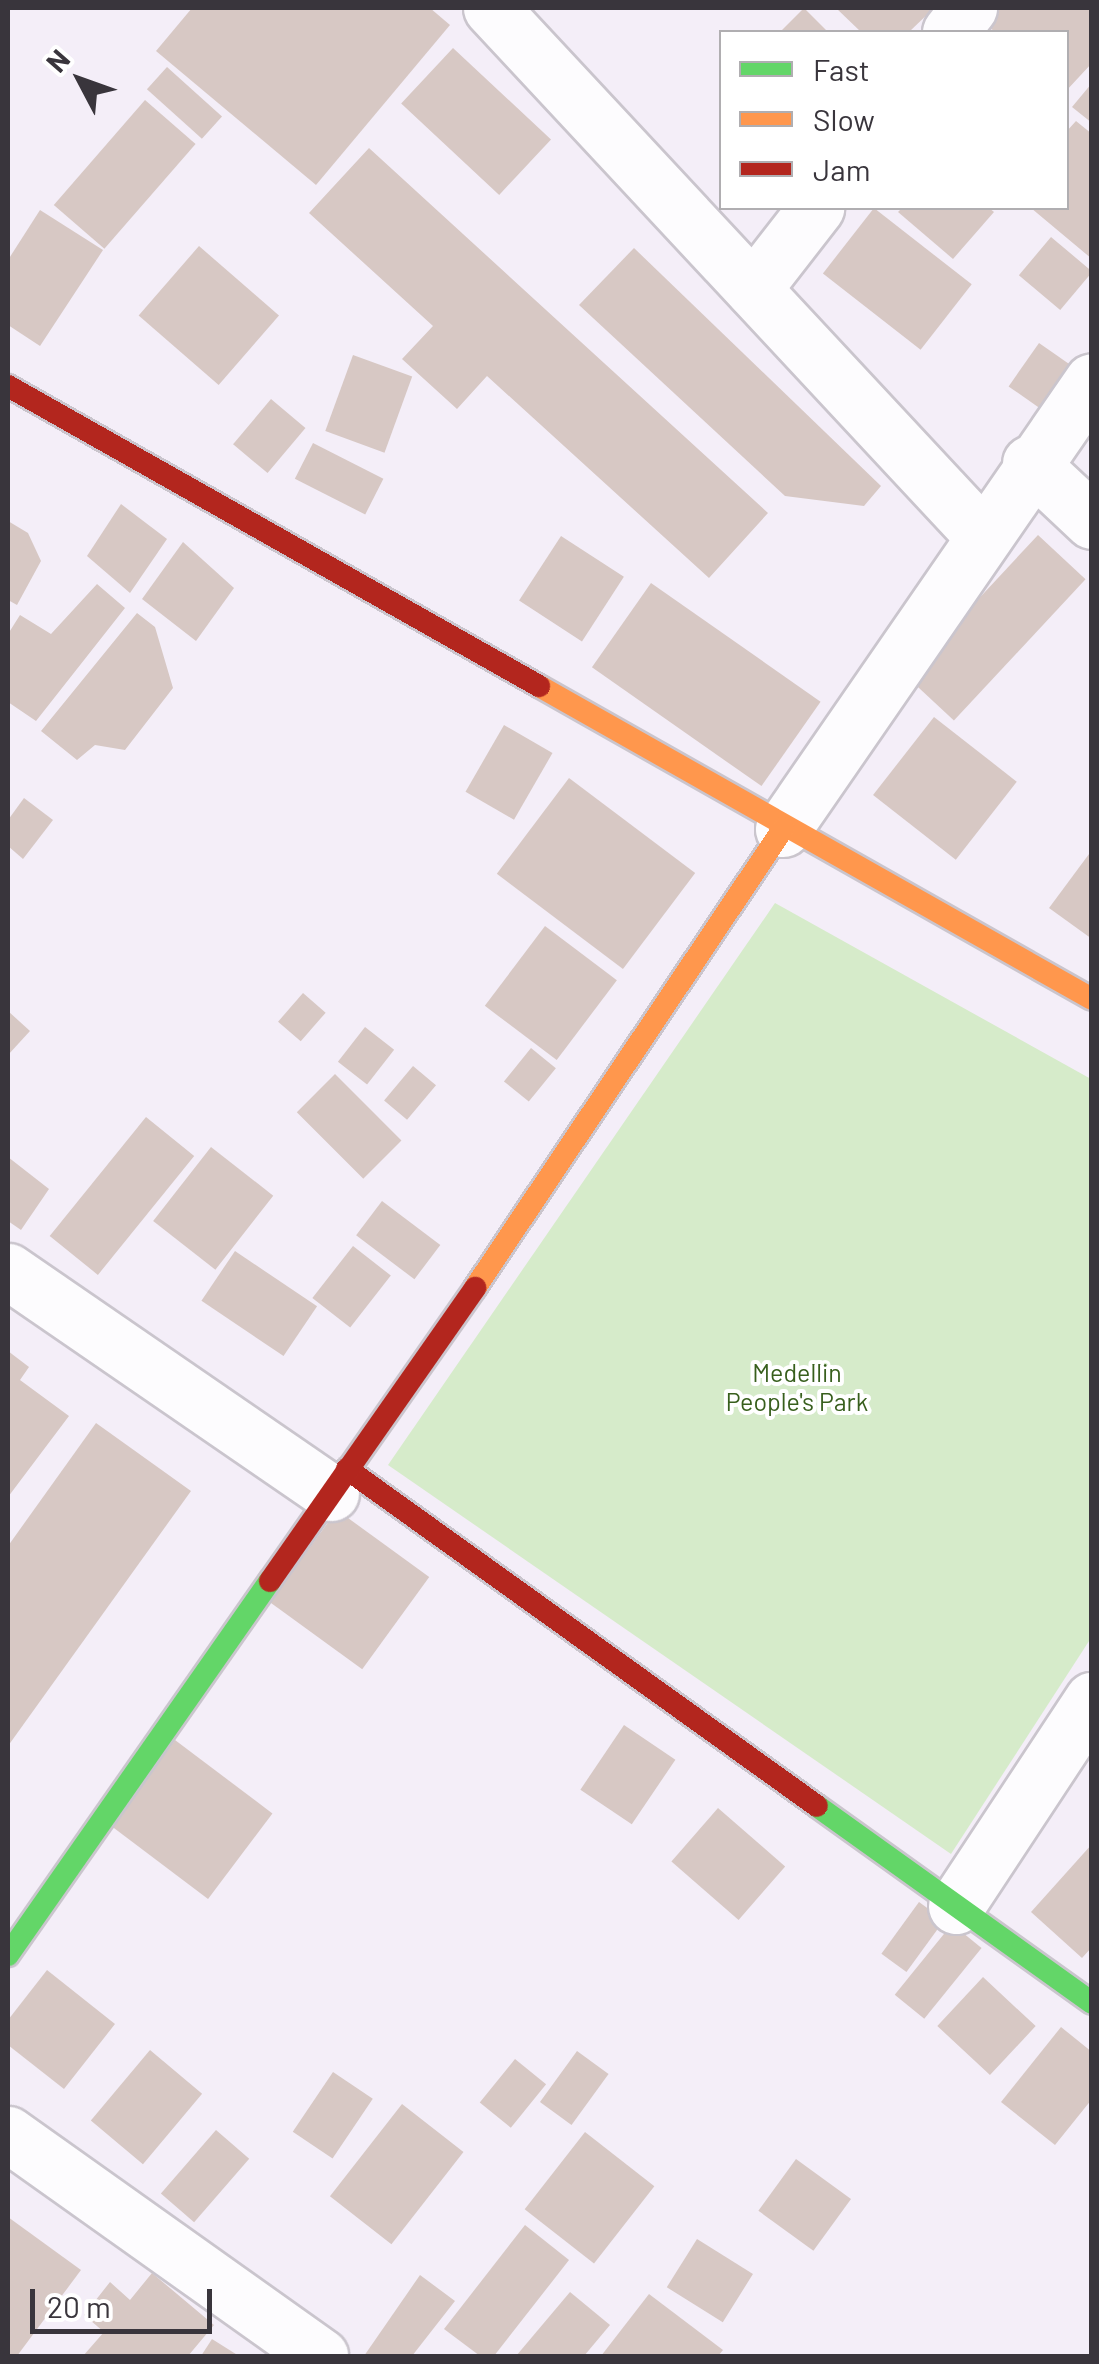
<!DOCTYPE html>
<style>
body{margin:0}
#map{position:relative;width:1099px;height:2364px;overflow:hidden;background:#f4eef8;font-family:Barlow,sans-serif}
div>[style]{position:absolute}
.green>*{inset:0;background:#d6ebca}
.building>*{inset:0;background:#d7c8c4;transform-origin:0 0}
.roads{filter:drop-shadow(2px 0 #cac5cd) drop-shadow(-2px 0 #cac5cd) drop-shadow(0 2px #cac5cd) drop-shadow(0 -2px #cac5cd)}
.street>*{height:55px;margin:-27.5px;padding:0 27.5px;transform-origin:27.5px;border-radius:27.5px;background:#fdfcfe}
.fast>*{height:22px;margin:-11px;padding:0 11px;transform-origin:11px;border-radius:11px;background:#63d668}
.slow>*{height:22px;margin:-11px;padding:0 11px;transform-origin:11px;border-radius:11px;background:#ff974d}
.jam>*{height:22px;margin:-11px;padding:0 11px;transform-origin:11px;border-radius:11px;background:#b3261e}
span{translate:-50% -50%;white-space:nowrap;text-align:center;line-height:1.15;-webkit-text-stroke:8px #fff;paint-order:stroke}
.park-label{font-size:25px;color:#385f1d}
.frame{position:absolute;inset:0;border:10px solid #39353c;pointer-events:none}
.legend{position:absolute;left:719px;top:30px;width:350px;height:180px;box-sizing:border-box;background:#fff;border:2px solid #b0aeb1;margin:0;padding:12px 18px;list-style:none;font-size:30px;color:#39353c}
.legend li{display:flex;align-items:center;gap:20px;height:50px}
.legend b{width:50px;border:2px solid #b0aeb1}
.north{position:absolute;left:30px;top:30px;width:100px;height:100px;-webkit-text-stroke:8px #fff;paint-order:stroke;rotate:311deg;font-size:28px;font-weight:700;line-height:40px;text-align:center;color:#39353c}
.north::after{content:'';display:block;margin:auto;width:35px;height:45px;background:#39353c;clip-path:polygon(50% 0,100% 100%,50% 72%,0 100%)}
.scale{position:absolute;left:30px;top:2289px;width:182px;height:45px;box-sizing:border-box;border:5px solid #39353c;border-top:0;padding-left:12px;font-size:30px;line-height:35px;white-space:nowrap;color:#39353c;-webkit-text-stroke:8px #fff;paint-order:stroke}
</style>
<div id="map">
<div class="green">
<i style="clip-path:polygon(775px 903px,1091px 1079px,1091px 1638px,951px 1854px,388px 1465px)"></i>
</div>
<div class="building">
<i style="clip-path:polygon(192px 8px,430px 8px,450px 25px,316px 185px,156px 51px)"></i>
<i style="clip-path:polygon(804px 8px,828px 32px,780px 32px)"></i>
<i style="clip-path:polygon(836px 8px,934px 8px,909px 32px,861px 32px)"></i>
<i style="clip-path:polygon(993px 8px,1092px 8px,1092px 63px,1066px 91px,1066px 32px,995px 32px,981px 20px)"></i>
<i style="left:453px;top:48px;width:134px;height:76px;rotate:43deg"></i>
<i style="left:167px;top:67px;width:74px;height:30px;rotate:42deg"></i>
<i style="clip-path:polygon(1092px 83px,1092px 123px,1072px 107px)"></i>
<i style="left:145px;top:100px;width:67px;height:139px;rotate:41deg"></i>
<i style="clip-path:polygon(1076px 121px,1092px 134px,1092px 259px,1031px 208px,1066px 208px,1066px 132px)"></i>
<i style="clip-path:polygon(369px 148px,768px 513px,709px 578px,487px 376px,457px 409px,402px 359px,433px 326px,309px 213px)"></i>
<i style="left:874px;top:208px;width:124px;height:83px;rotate:38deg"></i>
<i style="clip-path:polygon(902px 208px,989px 208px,994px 212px,953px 259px,898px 212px)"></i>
<i style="clip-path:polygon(40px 210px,103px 250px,40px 346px,8px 325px,8px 260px)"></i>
<i style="left:1051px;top:237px;width:54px;height:50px;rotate:40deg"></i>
<i style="left:199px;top:246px;width:106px;height:92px;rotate:41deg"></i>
<i style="clip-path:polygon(634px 248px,881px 486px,864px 506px,785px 496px,579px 305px)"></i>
<i style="left:1039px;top:343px;width:39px;height:53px;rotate:35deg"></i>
<i style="left:353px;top:355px;width:63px;height:81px;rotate:20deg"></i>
<i style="left:271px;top:399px;width:45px;height:59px;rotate:40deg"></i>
<i style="left:313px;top:443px;width:79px;height:40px;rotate:27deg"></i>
<i style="clip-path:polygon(121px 504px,167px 539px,130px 593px,87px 556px)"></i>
<i style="clip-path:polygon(8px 521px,28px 533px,41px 561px,17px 605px,8px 600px)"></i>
<i style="left:1038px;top:535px;width:65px;height:193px;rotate:43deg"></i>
<i style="left:561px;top:536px;width:75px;height:77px;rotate:33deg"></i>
<i style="clip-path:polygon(183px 542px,234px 588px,196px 641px,142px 599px)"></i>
<i style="left:651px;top:583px;width:207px;height:103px;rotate:35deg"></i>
<i style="clip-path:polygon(97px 584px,125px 608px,36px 721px,8px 702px,8px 634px,20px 615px,51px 634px)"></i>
<i style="clip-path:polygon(137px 613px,155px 627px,173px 688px,125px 750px,95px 745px,77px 760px,41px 731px)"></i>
<i style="left:934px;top:717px;width:105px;height:99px;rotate:38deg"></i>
<i style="left:504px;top:725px;width:56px;height:77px;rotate:30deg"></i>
<i style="left:569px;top:778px;width:158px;height:120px;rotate:37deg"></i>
<i style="clip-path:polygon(24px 798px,53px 820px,23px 859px,8px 846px,8px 820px)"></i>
<i style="clip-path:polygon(1092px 850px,1092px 939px,1049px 908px)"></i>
<i style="left:545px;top:926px;width:90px;height:100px;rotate:37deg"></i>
<i style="left:303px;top:993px;width:30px;height:38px;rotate:41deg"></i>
<i style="clip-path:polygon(8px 1011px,30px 1031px,8px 1055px)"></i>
<i style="left:365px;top:1027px;width:37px;height:44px;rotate:38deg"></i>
<i style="left:531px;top:1048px;width:32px;height:43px;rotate:39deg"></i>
<i style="left:413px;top:1066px;width:30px;height:45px;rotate:40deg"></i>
<i style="left:335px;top:1074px;width:94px;height:54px;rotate:45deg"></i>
<i style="left:146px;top:1117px;width:62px;height:153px;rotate:39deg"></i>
<i style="left:211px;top:1147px;width:79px;height:94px;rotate:38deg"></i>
<i style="clip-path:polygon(8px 1157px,49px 1189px,21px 1230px,8px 1221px)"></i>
<i style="left:382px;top:1201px;width:73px;height:43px;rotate:37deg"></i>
<i style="left:353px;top:1246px;width:48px;height:66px;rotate:38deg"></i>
<i style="left:235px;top:1251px;width:99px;height:60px;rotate:34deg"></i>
<i style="clip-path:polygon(8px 1351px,29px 1367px,20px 1380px,69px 1416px,8px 1497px)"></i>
<i style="clip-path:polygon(96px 1423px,191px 1491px,8px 1746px,8px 1546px)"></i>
<i style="left:337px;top:1510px;width:114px;height:114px;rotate:36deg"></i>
<i style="left:624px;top:1725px;width:62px;height:78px;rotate:34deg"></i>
<i style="left:175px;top:1740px;width:122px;height:107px;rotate:37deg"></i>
<i style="left:718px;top:1808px;width:89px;height:71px;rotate:41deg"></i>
<i style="clip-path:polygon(1092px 1844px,1092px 1947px,1082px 1958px,1031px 1912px)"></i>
<i style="left:919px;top:1902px;width:31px;height:64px;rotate:36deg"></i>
<i style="left:952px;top:1924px;width:38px;height:91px;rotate:39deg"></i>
<i style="clip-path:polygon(47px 1970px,115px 2024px,64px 2089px,8px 2045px,8px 2020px)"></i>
<i style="left:983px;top:1977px;width:72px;height:67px;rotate:43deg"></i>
<i style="clip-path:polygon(1061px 2027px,1092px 2052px,1092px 2099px,1055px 2145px,1001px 2102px)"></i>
<i style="left:150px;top:2050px;width:68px;height:92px;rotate:40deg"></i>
<i style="left:577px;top:2051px;width:39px;height:63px;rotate:36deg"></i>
<i style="left:515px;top:2059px;width:40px;height:56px;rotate:39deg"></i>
<i style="left:333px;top:2072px;width:48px;height:72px;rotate:34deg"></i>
<i style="left:402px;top:2104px;width:78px;height:117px;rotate:38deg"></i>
<i style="left:216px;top:2130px;width:44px;height:84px;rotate:41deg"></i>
<i style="left:585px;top:2132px;width:88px;height:98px;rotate:38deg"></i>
<i style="left:796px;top:2159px;width:68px;height:64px;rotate:36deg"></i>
<i style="clip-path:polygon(8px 2217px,81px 2270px,17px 2356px,8px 2356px)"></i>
<i style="clip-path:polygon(525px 2225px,569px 2260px,494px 2356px,480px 2356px,444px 2329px)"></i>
<i style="left:697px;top:2239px;width:66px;height:57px;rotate:32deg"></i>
<i style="clip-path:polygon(152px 2273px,214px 2325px,188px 2356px,83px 2356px,104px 2332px,84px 2315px,110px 2282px,130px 2300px)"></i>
<i style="clip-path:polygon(420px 2275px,455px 2301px,412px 2356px,364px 2356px)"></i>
<i style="clip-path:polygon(570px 2292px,610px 2325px,584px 2356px,516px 2356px)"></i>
<i style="clip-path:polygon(649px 2294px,723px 2350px,718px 2356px,601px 2356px)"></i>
<i style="clip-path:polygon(212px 2339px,239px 2356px,201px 2356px)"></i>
</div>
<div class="roads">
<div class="street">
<i style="left:491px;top:8px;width:719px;rotate:47.03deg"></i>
<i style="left:950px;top:32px;width:31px;rotate:-52deg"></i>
<i style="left:753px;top:289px;width:103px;rotate:-52.1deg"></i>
<i style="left:1030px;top:463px;width:85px;rotate:43.1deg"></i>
<i style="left:783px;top:829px;width:544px;rotate:-55.4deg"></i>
<i style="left:8px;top:1271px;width:392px;rotate:34.5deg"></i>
<i style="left:956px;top:1906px;width:247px;rotate:-56.6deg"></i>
<i style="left:8px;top:2134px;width:383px;rotate:35.4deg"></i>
</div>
<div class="fast">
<i style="left:817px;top:1806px;width:338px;rotate:35.6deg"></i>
<i style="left:8px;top:1955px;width:457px;rotate:-55deg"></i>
</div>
<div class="slow">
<i style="left:539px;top:686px;width:635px;rotate:29.51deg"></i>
<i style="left:475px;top:1288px;width:553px;rotate:-56.14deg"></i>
</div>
<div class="jam">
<i style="left:8px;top:386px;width:610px;rotate:29.47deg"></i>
<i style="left:347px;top:1469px;width:578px;rotate:35.64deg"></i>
<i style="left:270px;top:1581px;width:358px;rotate:-55deg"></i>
</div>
</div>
<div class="park-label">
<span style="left:797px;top:1387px">Medellin<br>People's Park</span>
</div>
<div class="frame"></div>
<ul class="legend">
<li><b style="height:12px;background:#63d668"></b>Fast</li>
<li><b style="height:12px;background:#ff974d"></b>Slow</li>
<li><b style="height:12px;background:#b3261e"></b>Jam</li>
</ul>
<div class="north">N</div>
<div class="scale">20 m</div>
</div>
